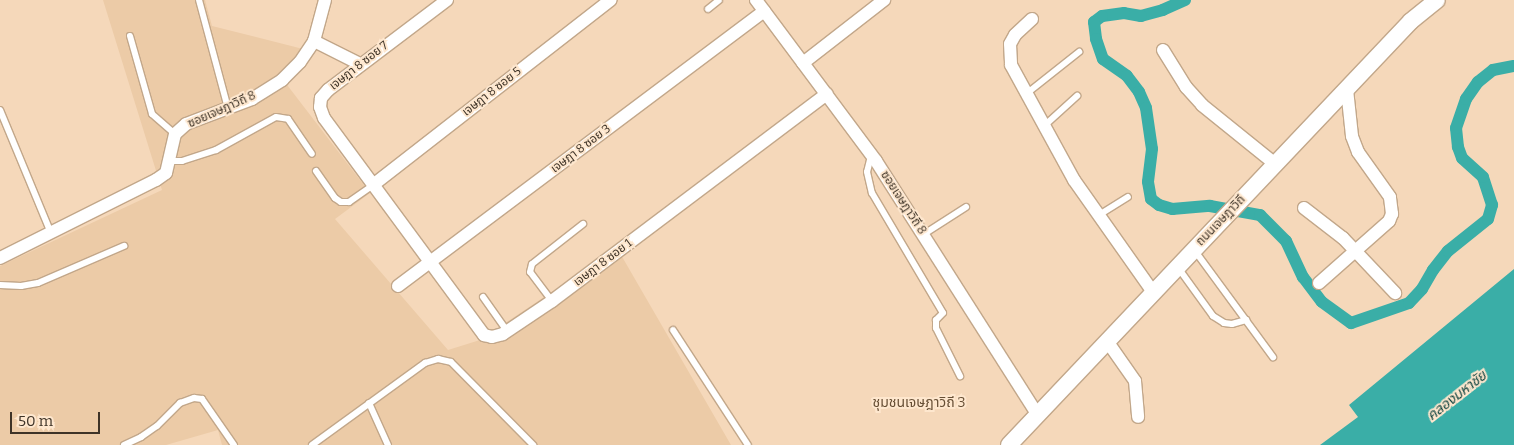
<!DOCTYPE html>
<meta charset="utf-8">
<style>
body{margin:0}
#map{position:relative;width:1514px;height:445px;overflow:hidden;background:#f5d8ba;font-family:Bitter,"Noto Sans Thai",serif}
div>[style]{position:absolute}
.built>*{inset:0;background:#eccba7}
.water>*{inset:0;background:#3aaea7}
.canal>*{height:12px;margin:-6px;padding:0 6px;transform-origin:6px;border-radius:6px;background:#3aaea7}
.roads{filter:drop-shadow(1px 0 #c2a78a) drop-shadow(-1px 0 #c2a78a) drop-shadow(0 1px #c2a78a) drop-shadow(0 -1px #c2a78a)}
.service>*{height:6px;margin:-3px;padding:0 3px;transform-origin:3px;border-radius:3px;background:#fff}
.minor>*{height:12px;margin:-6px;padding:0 6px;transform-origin:6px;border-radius:6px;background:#fff}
.tertiary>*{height:16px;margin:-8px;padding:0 8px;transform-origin:8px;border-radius:8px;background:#fff}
span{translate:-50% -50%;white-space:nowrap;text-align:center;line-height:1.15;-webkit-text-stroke:4px #fee7ce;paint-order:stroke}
.street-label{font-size:12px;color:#3e3327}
.water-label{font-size:14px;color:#043b38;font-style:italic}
.neighbourhood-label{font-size:14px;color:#674f35}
.scale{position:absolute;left:10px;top:412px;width:90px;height:22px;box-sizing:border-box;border:2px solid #3e3327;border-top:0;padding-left:6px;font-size:15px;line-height:18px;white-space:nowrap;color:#3e3327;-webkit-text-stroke:4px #fee7ce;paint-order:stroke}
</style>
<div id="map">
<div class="built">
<i style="clip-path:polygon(103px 0,205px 0,212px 26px,311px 51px,281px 77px,370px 193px,335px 219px,448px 350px,480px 340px,617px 248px,731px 445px,222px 445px,218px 430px,166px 445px,0 445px,0 266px,162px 190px)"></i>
</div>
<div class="water">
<i style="clip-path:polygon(1514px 269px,1514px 445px,1320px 445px,1358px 417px,1349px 405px)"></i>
</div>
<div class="canal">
<i style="left:1185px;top:0;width:24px;rotate:156deg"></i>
<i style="left:1163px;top:10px;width:23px;rotate:165deg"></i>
<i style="left:1141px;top:16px;width:17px;rotate:-170deg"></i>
<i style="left:1124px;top:13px;width:22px;rotate:172deg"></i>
<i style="left:1102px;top:16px;width:10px;rotate:143deg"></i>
<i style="left:1094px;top:22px;width:17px;rotate:83deg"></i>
<i style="left:1096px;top:39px;width:21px;rotate:71deg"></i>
<i style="left:1103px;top:59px;width:29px;rotate:35deg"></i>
<i style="left:1127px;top:76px;width:20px;rotate:53deg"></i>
<i style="left:1139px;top:92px;width:17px;rotate:66deg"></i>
<i style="left:1146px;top:108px;width:41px;rotate:81.7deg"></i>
<i style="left:1152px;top:149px;width:33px;rotate:97deg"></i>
<i style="left:1148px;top:182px;width:17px;rotate:80deg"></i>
<i style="left:1151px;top:199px;width:10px;rotate:37deg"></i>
<i style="left:1159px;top:205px;width:14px;rotate:17deg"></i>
<i style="left:1172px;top:209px;width:38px;rotate:-5deg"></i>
<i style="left:1210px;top:206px;width:51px;rotate:10.2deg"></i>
<i style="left:1260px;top:215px;width:37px;rotate:45deg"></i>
<i style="left:1286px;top:241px;width:40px;rotate:65deg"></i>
<i style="left:1303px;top:277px;width:31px;rotate:53deg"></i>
<i style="left:1322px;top:302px;width:36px;rotate:36deg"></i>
<i style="left:1351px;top:323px;width:61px;rotate:-19deg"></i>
<i style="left:1409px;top:303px;width:19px;rotate:-47deg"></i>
<i style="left:1422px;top:289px;width:22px;rotate:-60deg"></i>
<i style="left:1433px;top:270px;width:24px;rotate:-52deg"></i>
<i style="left:1448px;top:251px;width:51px;rotate:-38.7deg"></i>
<i style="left:1488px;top:219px;width:15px;rotate:-74deg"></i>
<i style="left:1492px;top:205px;width:29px;rotate:-108deg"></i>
<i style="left:1483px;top:177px;width:28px;rotate:-138deg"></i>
<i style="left:1462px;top:158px;width:12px;rotate:-110deg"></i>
<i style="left:1458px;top:147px;width:19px;rotate:-96deg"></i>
<i style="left:1456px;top:128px;width:31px;rotate:-71deg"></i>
<i style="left:1466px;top:99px;width:21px;rotate:-55deg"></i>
<i style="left:1478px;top:82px;width:19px;rotate:-39deg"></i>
<i style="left:1493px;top:70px;width:21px;rotate:-11deg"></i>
</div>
<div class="roads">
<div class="service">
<i style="left:199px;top:0;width:112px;rotate:75deg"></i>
<i style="left:708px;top:9px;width:14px;rotate:-39deg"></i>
<i style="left:130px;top:36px;width:81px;rotate:74.2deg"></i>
<i style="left:152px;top:114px;width:30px;rotate:41deg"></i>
<i style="left:1026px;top:94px;width:68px;rotate:-38.4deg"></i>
<i style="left:0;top:110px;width:133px;rotate:67.5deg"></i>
<i style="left:1044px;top:126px;width:45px;rotate:-42.3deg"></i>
<i style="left:871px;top:156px;width:16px;rotate:104deg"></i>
<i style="left:867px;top:172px;width:22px;rotate:77deg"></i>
<i style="left:872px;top:193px;width:139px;rotate:59.4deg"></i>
<i style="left:943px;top:313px;width:10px;rotate:135deg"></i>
<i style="left:936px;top:320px;width:8px;rotate:90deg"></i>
<i style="left:936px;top:328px;width:54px;rotate:63.4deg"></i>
<i style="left:170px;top:161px;width:12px"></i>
<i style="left:182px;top:161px;width:36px;rotate:-18deg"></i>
<i style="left:216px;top:150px;width:68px;rotate:-28.8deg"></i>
<i style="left:276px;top:117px;width:12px;rotate:9deg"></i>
<i style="left:288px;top:119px;width:42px;rotate:55.6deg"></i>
<i style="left:316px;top:171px;width:33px;rotate:55deg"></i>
<i style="left:335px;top:198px;width:7px;rotate:34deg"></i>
<i style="left:341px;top:202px;width:8px"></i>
<i style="left:349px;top:202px;width:29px;rotate:-35deg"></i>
<i style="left:1099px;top:215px;width:34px;rotate:-32deg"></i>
<i style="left:924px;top:234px;width:50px;rotate:-32.7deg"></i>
<i style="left:1195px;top:251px;width:132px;rotate:53.7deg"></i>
<i style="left:1179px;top:269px;width:58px;rotate:54.1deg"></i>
<i style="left:1213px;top:316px;width:13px;rotate:32deg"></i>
<i style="left:1224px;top:323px;width:8px;rotate:7deg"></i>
<i style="left:1232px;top:324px;width:15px;rotate:-16deg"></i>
<i style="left:0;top:285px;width:21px;rotate:3deg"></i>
<i style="left:21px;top:286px;width:17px;rotate:-10deg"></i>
<i style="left:38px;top:283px;width:94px;rotate:-23.3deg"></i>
<i style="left:483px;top:297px;width:42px;rotate:54.8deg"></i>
<i style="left:552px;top:301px;width:36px;rotate:-127deg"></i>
<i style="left:530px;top:272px;width:8px;rotate:-76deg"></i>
<i style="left:532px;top:264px;width:65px;rotate:-38.1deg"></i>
<i style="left:673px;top:330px;width:137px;rotate:56.9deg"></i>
<i style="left:369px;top:403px;width:46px;rotate:65.7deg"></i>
<i style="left:124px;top:445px;width:19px;rotate:-25deg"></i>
<i style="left:141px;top:437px;width:19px;rotate:-35deg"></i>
<i style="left:157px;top:426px;width:33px;rotate:-45deg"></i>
<i style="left:180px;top:403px;width:15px;rotate:-20deg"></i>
<i style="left:194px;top:398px;width:8px;rotate:7deg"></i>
<i style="left:202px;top:399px;width:56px;rotate:55.2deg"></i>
<i style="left:312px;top:445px;width:140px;rotate:-36deg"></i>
<i style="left:425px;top:363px;width:14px;rotate:-17deg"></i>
<i style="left:438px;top:359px;width:13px;rotate:13deg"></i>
<i style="left:451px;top:362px;width:117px;rotate:45.3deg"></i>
</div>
<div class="minor">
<i style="left:447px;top:0;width:149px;rotate:142.9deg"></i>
<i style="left:328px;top:90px;width:11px;rotate:131deg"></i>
<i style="left:321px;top:98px;width:9px;rotate:96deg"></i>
<i style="left:320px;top:107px;width:12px;rotate:70deg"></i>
<i style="left:324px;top:118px;width:270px;rotate:53.6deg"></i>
<i style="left:484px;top:335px;width:8px;rotate:14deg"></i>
<i style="left:492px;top:337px;width:11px;rotate:-15deg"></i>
<i style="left:503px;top:334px;width:59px;rotate:-34deg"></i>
<i style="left:552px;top:301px;width:344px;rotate:-37deg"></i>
<i style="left:756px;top:0;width:201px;rotate:53.3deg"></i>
<i style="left:876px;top:161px;width:301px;rotate:57.5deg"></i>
<i style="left:1032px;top:19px;width:23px;rotate:137deg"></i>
<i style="left:1015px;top:35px;width:10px;rotate:119deg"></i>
<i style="left:1010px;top:44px;width:21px;rotate:87deg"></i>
<i style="left:1011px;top:65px;width:131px;rotate:61.3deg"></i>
<i style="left:1074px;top:180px;width:137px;rotate:54.8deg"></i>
<i style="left:314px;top:41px;width:51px;rotate:26.6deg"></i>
<i style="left:1163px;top:50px;width:44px;rotate:58.1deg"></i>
<i style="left:1186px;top:87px;width:24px;rotate:48deg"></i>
<i style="left:1202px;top:105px;width:94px;rotate:38.9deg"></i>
<i style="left:803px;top:63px;width:103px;rotate:-37.9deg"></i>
<i style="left:373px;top:185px;width:301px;rotate:-37.9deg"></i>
<i style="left:1304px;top:208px;width:49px;rotate:37.6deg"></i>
<i style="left:1343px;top:238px;width:76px;rotate:46.6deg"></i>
<i style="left:0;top:258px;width:174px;rotate:-26.6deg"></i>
<i style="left:156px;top:180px;width:12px;rotate:-35deg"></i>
<i style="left:166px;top:173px;width:40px;rotate:-77deg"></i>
<i style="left:175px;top:134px;width:15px;rotate:-42deg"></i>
<i style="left:186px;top:124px;width:71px;rotate:-20.7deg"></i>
<i style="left:252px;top:99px;width:36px;rotate:-32deg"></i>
<i style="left:282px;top:80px;width:25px;rotate:-45deg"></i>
<i style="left:300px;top:62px;width:25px;rotate:-56deg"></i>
<i style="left:314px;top:41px;width:42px;rotate:-75deg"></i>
<i style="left:1319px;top:283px;width:94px;rotate:-41.5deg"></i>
<i style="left:1389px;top:221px;width:8px;rotate:-67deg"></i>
<i style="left:1392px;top:214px;width:17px;rotate:-97deg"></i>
<i style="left:1390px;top:197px;width:55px;rotate:-125.4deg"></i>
<i style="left:1358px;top:152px;width:17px;rotate:-111deg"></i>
<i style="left:1352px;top:136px;width:47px;rotate:-96.1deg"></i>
<i style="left:398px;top:286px;width:458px;rotate:-36.9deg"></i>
<i style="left:1107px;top:341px;width:49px;rotate:55deg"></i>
<i style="left:1135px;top:381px;width:36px;rotate:85deg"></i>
</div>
<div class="tertiary">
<i style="left:1009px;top:445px;width:584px;rotate:-46.53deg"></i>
<i style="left:1411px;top:21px;width:33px;rotate:-39deg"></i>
</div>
</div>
<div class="street-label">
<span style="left:359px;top:66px;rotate:-38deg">เจษฎา 8 ซอย 7</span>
<span style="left:492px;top:92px;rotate:-38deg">เจษฎา 8 ซอย 5</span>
<span style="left:222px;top:110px;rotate:-24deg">ซอยเจษฎาวิถี 8</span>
<span style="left:581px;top:149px;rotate:-37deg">เจษฎา 8 ซอย 3</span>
<span style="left:903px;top:203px;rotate:57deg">ซอยเจษฎาวิถี 8</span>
<span style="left:1221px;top:221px;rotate:-46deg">ถนนเจษฎาวิถี</span>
<span style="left:603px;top:263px;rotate:-37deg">เจษฎา 8 ซอย 1</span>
</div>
<div class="water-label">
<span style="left:1457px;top:396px;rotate:-38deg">คลองมหาชัย</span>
</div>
<div class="neighbourhood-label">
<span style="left:919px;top:403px">ชุมชนเจษฎาวิถี 3</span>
</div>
<div class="scale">50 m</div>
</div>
